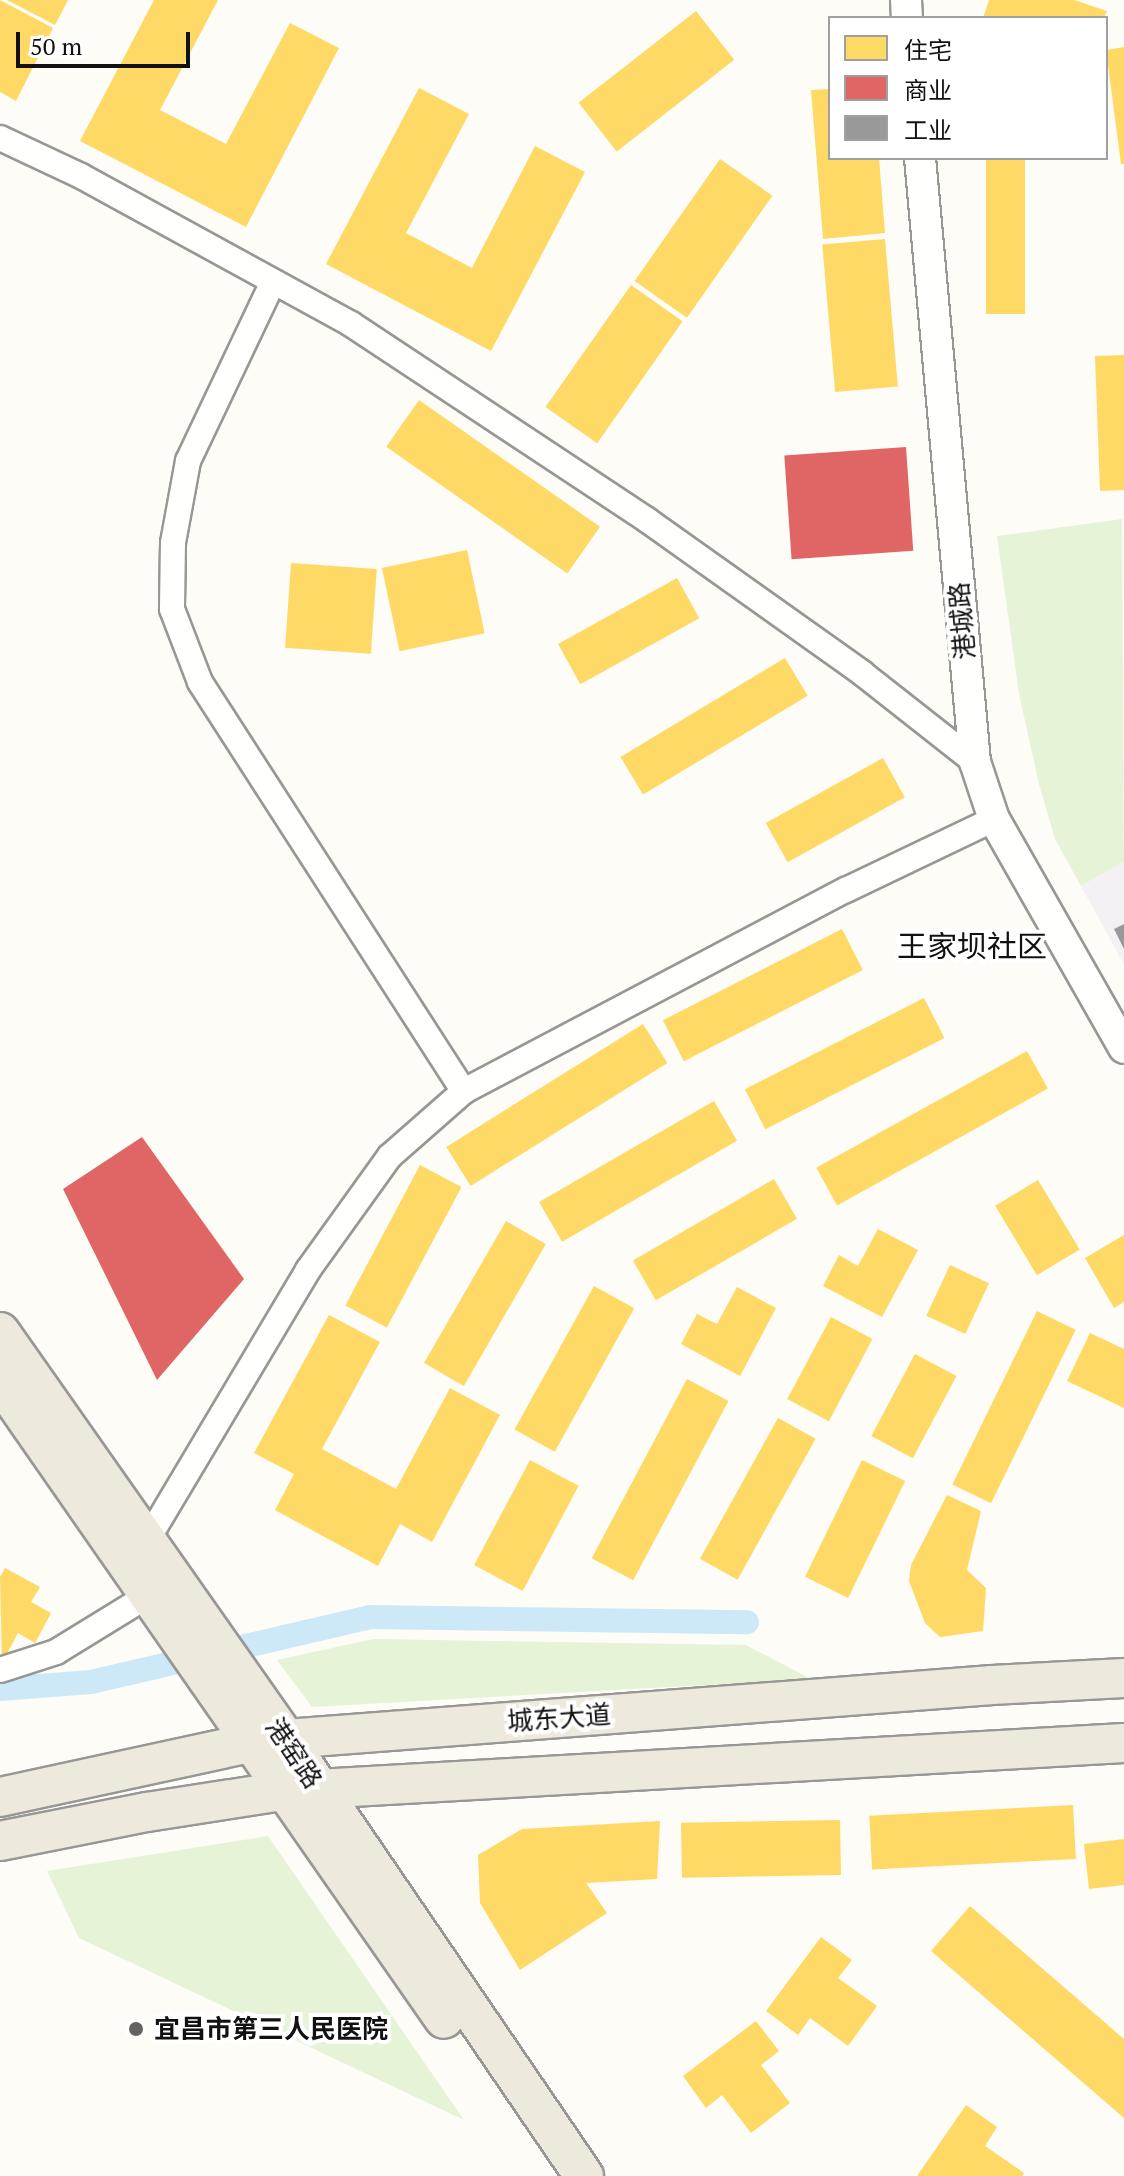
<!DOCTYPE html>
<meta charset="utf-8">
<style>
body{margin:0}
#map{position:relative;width:1124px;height:2176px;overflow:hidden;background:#fdfcf7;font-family:"PT Serif","Noto Sans SC",serif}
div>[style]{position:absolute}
.industrial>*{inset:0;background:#f5f0f3}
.green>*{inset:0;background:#e7f3d7}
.homes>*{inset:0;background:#ffd966;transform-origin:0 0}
.shops>*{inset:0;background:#e06666;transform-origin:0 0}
.industry>*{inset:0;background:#999}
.canal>*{height:24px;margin:-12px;padding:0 12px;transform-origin:12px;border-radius:12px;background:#cde8f7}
.roads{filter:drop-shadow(2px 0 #979795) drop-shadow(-2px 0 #979795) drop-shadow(0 2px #979795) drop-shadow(0 -2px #979795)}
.minor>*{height:24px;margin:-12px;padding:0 12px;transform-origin:12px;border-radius:12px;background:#fffffe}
.tertiary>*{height:30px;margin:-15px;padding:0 15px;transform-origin:15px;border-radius:15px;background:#fffffe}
.primary>*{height:38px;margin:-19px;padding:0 19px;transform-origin:19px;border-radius:19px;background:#ede9dc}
.dots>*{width:22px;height:22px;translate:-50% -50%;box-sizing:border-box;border:4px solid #fff;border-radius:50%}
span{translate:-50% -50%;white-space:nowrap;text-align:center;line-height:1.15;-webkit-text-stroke:8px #fff;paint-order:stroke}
.street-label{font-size:26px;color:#111}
.poi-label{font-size:26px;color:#111;font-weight:700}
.left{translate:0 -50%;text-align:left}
.quarter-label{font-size:30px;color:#111}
.legend{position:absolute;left:828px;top:16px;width:280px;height:144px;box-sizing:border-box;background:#fff;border:2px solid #a0a0a0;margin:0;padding:10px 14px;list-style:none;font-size:24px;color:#111}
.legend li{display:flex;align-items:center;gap:16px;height:40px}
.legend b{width:40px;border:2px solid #a0a0a0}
.scale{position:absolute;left:16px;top:32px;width:174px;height:36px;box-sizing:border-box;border:4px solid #111;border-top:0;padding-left:10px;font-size:24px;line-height:28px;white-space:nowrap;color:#111;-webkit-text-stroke:6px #fff;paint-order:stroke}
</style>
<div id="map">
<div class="industrial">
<i style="clip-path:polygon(1124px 862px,1124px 964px,1081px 886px)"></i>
</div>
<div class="green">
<i style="clip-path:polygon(1122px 519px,1124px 862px,1081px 886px,1055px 839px,1039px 784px,1019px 694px,997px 536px)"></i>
<i style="clip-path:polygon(373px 1639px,746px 1645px,811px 1679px,312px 1707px,277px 1660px)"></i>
<i style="clip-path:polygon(268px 1836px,464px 2120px,79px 1938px,47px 1871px)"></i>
</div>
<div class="homes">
<i style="clip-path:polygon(0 0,53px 28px,16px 101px,0 92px)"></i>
<i style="clip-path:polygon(7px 0,68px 0,55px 25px)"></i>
<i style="clip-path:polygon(154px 0,218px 0,160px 110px,226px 144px,290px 23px,339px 48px,246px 227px,80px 141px)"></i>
<i style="clip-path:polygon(989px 0,1074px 0,1107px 11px,1104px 18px,983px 18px)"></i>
<i style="left:696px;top:11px;width:62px;height:149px;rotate:52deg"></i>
<i style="clip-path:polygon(1124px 47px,1124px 164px,1121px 164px,1106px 50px)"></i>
<i style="clip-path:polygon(419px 88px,469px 114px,406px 233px,472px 268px,535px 146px,585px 172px,491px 351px,326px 264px)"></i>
<i style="clip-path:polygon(830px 89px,830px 158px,879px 158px,885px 233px,823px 239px,811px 90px)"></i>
<i style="left:986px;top:158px;width:39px;height:156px"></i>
<i style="left:720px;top:159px;width:64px;height:149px;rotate:35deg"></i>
<i style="left:885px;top:239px;width:148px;height:63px;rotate:85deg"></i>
<i style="left:631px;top:285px;width:63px;height:149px;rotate:35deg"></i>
<i style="clip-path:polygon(1124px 355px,1124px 490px,1100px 491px,1095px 356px)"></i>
<i style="left:419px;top:400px;width:221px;height:57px;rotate:35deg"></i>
<i style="left:467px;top:550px;width:85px;height:87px;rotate:78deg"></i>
<i style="left:291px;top:563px;width:86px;height:85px;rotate:4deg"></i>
<i style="left:677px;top:578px;width:46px;height:136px;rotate:61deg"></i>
<i style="left:785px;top:658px;width:44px;height:192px;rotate:59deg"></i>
<i style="left:883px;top:758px;width:45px;height:134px;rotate:61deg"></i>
<i style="left:842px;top:929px;width:46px;height:201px;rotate:63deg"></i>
<i style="left:924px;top:998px;width:45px;height:201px;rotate:63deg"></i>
<i style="left:643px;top:1024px;width:46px;height:232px;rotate:58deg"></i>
<i style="left:1027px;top:1051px;width:43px;height:241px;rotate:61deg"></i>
<i style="left:714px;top:1101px;width:46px;height:202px;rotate:60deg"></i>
<i style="left:420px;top:1165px;width:47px;height:159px;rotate:28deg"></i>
<i style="left:774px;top:1179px;width:46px;height:163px;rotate:60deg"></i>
<i style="left:1038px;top:1180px;width:81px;height:50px;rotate:59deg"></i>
<i style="left:506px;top:1221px;width:46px;height:164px;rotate:30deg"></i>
<i style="clip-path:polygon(878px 1229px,918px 1250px,882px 1317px,823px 1286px,839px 1255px,858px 1266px)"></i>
<i style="clip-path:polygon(1124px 1235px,1124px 1302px,1114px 1308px,1085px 1258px)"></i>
<i style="left:950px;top:1265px;width:43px;height:56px;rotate:25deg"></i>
<i style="left:594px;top:1286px;width:46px;height:164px;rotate:29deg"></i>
<i style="clip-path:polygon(737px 1287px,776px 1308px,740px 1376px,681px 1344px,697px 1314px,717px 1324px)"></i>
<i style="left:1037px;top:1311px;width:43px;height:193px;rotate:26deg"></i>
<i style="clip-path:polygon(329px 1315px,380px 1342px,322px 1449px,396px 1489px,450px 1388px,500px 1415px,432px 1542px,400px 1524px,378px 1566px,275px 1510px,294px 1474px,254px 1453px)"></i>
<i style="left:831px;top:1317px;width:47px;height:93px;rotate:28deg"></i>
<i style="clip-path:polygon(1090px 1333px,1124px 1349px,1124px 1408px,1067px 1381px)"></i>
<i style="left:915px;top:1354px;width:47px;height:93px;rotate:28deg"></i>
<i style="left:687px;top:1379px;width:47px;height:203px;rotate:28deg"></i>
<i style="left:778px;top:1418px;width:43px;height:161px;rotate:29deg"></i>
<i style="left:530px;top:1460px;width:55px;height:119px;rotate:28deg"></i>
<i style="left:862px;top:1460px;width:48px;height:130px;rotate:26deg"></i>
<i style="clip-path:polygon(947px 1495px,981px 1511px,967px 1570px,986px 1588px,983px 1631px,940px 1637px,925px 1623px,909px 1581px,911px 1565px)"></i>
<i style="clip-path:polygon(5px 1568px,40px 1587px,31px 1602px,51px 1613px,35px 1643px,18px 1633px,2px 1663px,0 1577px)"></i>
<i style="left:1073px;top:1805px;width:54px;height:204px;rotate:87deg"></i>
<i style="left:840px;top:1820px;width:55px;height:159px;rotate:89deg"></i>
<i style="clip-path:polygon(660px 1821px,657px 1879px,586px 1883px,607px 1913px,520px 1970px,480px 1903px,478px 1855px,522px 1829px)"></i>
<i style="clip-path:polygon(1124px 1839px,1124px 1885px,1089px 1889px,1084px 1844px)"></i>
<i style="clip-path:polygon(970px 1906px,1124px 2039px,1124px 2118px,931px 1951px)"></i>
<i style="clip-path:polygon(821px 1937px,852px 1960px,838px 1978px,877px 2006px,848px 2046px,810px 2018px,798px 2035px,766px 2011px)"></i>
<i style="clip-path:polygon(756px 2021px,779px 2051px,761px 2065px,790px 2103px,751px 2133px,722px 2095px,706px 2108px,683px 2076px)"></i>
<i style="clip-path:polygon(966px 2105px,997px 2127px,985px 2146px,1024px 2173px,1022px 2176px,917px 2176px)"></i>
</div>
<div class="shops">
<i style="left:906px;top:447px;width:104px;height:122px;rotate:86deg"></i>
<i style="clip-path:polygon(142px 1137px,244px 1279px,157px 1380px,63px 1189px)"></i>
</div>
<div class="industry">
<i style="clip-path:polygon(1124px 924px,1124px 949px,1114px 929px)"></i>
</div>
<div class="canal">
<i style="left:0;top:1689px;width:91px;rotate:-4.4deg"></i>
<i style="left:91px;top:1682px;width:287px;rotate:-13.1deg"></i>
<i style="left:371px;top:1617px;width:376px;rotate:0.8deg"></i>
</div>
<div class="roads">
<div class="minor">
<i style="left:0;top:138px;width:89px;rotate:25.1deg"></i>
<i style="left:81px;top:176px;width:308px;rotate:28.7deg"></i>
<i style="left:351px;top:324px;width:355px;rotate:33.5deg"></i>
<i style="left:647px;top:520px;width:264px;rotate:35.4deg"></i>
<i style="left:862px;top:673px;width:144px;rotate:38.2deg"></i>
<i style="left:272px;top:284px;width:196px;rotate:115.4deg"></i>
<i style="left:188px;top:461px;width:83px;rotate:100.4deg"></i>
<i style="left:173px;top:543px;width:66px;rotate:90.9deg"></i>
<i style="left:172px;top:609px;width:78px;rotate:69deg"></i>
<i style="left:200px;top:682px;width:487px;rotate:57.2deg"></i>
<i style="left:146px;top:1542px;width:317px;rotate:-59.2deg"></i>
<i style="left:308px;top:1270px;width:140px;rotate:-54.3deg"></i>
<i style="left:390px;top:1156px;width:98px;rotate:-41.3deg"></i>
<i style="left:464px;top:1091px;width:432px;rotate:-27.8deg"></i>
<i style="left:846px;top:890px;width:164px;rotate:-25.6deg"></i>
<i style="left:0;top:1670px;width:59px;rotate:-17.8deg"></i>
<i style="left:56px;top:1652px;width:107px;rotate:-31.6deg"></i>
</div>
<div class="tertiary">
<i style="left:906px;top:0;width:18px;rotate:87deg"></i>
<i style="left:920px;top:158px;width:606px;rotate:84.8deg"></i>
<i style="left:975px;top:762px;width:60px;rotate:71.6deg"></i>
<i style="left:994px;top:819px;width:263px;rotate:60.4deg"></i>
</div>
<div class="primary">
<i style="left:0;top:1332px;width:497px;rotate:54.9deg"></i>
<i style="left:286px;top:1739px;width:529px;rotate:55.71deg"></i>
<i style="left:0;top:1381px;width:777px;rotate:55.16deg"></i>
<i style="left:0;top:1797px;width:256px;rotate:-12.2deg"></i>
<i style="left:250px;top:1743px;width:36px;rotate:-6deg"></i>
<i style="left:286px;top:1739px;width:708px;rotate:-4.37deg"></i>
<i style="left:992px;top:1685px;width:132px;rotate:-3deg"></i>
<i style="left:0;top:1841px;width:150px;rotate:-11.2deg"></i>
<i style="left:147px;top:1812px;width:137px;rotate:-8.8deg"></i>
<i style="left:282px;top:1791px;width:843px;rotate:-3.26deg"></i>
</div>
</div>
<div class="dots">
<i style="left:136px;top:2029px;background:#646362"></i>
</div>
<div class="street-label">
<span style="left:962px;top:621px;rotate:-95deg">港城路</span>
<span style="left:559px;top:1718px;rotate:-4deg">城东大道</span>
<span style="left:294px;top:1753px;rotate:56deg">港窑路</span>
</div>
<div class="poi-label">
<span class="left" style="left:154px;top:2029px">宜昌市第三人民医院</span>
</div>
<div class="quarter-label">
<span style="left:972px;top:946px">王家坝社区</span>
</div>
<ul class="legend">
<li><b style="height:22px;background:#ffd966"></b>住宅</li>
<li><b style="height:22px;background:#e06666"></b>商业</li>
<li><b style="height:22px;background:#999"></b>工业</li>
</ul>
<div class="scale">50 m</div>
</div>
